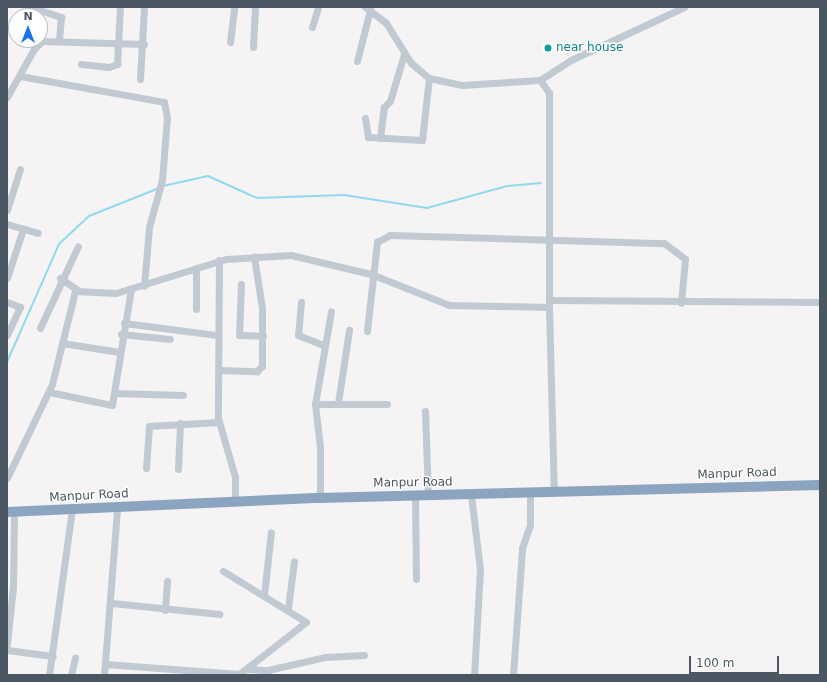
<!DOCTYPE html>
<style>
body{margin:0}
#map{position:relative;width:827px;height:682px;overflow:hidden;background:#f5f3f3;font-family:"DejaVu Sans",sans-serif}
div>[style]{position:absolute}
.stream>*{height:2px;margin:-1px;padding:0 1px;transform-origin:1px;border-radius:1px;background:#90daee}
.minor>*{height:7px;margin:-3.5px;padding:0 3.5px;transform-origin:3.5px;border-radius:3.5px;background:#c1cad2}
.highway>*{height:10px;margin:-5px;padding:0 5px;transform-origin:5px;border-radius:5px;background:#8ba5c1}
.dots>*{width:11px;height:11px;translate:-50% -50%;box-sizing:border-box;border:2px solid #fff;border-radius:50%}
span{translate:-50% -50%;white-space:nowrap;text-align:center;line-height:1.15;-webkit-text-stroke:3px #fff;paint-order:stroke}
.culture-label{font-size:12px;color:#0d838f}
.left{translate:0 -50%;text-align:left}
.street-label{font-size:12px;color:#4a5661}
.frame{position:absolute;inset:0;border:8px solid #4a5661;pointer-events:none}
.north{position:absolute;left:8px;top:8px;width:40px;height:40px;box-sizing:border-box;background:#fff;border:1px solid #b7bbc0;border-radius:50%;rotate:0deg;font-size:11px;font-weight:700;line-height:16px;text-align:center;color:#4a5661}
.north::after{content:'';display:block;margin:auto;width:14px;height:18px;background:#1a73e8;clip-path:polygon(50% 0,100% 100%,50% 72%,0 100%)}
.scale{position:absolute;left:689px;top:656px;width:90px;height:18px;box-sizing:border-box;border:2px solid #4a5661;border-top:0;padding-left:5px;font-size:12px;line-height:14px;white-space:nowrap;color:#4a5661;-webkit-text-stroke:3px #fff;paint-order:stroke}
</style>
<div id="map">
<div class="stream">
<i style="left:163px;top:186px;width:46px;rotate:-12.5deg"></i>
<i style="left:208px;top:176px;width:54px;rotate:24.2deg"></i>
<i style="left:257px;top:198px;width:87px;rotate:-2deg"></i>
<i style="left:344px;top:195px;width:84px;rotate:8.9deg"></i>
<i style="left:427px;top:208px;width:83px;rotate:-15.4deg"></i>
<i style="left:507px;top:186px;width:34px;rotate:-5deg"></i>
<i style="left:7px;top:362px;width:129px;rotate:-66.2deg"></i>
<i style="left:59px;top:244px;width:41px;rotate:-43deg"></i>
<i style="left:89px;top:216px;width:73px;rotate:-21.7deg"></i>
</div>
<div class="minor">
<i style="left:30px;top:7px;width:33px;rotate:18deg"></i>
<i style="left:61px;top:17px;width:23px;rotate:95deg"></i>
<i style="left:365px;top:7px;width:26px;rotate:37deg"></i>
<i style="left:386px;top:23px;width:47px;rotate:58deg"></i>
<i style="left:411px;top:63px;width:23px;rotate:40deg"></i>
<i style="left:429px;top:78px;width:34px;rotate:12deg"></i>
<i style="left:462px;top:85px;width:78px;rotate:-3.7deg"></i>
<i style="left:540px;top:80px;width:16px;rotate:55deg"></i>
<i style="left:549px;top:93px;width:214px;rotate:90deg"></i>
<i style="left:549px;top:307px;width:186px;rotate:88.5deg"></i>
<i style="left:312px;top:27px;width:21px;rotate:-73deg"></i>
<i style="left:230px;top:42px;width:35px;rotate:-83deg"></i>
<i style="left:253px;top:47px;width:40px;rotate:-87.1deg"></i>
<i style="left:357px;top:61px;width:53px;rotate:-75.7deg"></i>
<i style="left:81px;top:64px;width:28px;rotate:6deg"></i>
<i style="left:109px;top:67px;width:9px;rotate:-21deg"></i>
<i style="left:117px;top:64px;width:57px;rotate:-87deg"></i>
<i style="left:20px;top:76px;width:146px;rotate:10.2deg"></i>
<i style="left:164px;top:102px;width:15px;rotate:79deg"></i>
<i style="left:167px;top:117px;width:63px;rotate:94.5deg"></i>
<i style="left:162px;top:180px;width:49px;rotate:105.5deg"></i>
<i style="left:149px;top:227px;width:59px;rotate:94.8deg"></i>
<i style="left:140px;top:79px;width:72px;rotate:-86.8deg"></i>
<i style="left:540px;top:80px;width:37px;rotate:-33deg"></i>
<i style="left:571px;top:60px;width:125px;rotate:-25.1deg"></i>
<i style="left:7px;top:97px;width:55px;rotate:-60.6deg"></i>
<i style="left:34px;top:49px;width:11px;rotate:-45deg"></i>
<i style="left:42px;top:41px;width:102px;rotate:1.7deg"></i>
<i style="left:365px;top:118px;width:19px;rotate:81deg"></i>
<i style="left:368px;top:137px;width:54px;rotate:3.2deg"></i>
<i style="left:422px;top:140px;width:62px;rotate:-83.6deg"></i>
<i style="left:380px;top:138px;width:31px;rotate:-83deg"></i>
<i style="left:384px;top:107px;width:8px;rotate:-45deg"></i>
<i style="left:390px;top:101px;width:49px;rotate:-73.4deg"></i>
<i style="left:7px;top:210px;width:43px;rotate:-72.4deg"></i>
<i style="left:7px;top:224px;width:32px;rotate:16deg"></i>
<i style="left:219px;top:260px;width:158px;rotate:90.4deg"></i>
<i style="left:218px;top:418px;width:61px;rotate:73.9deg"></i>
<i style="left:235px;top:477px;width:24px;rotate:90deg"></i>
<i style="left:196px;top:268px;width:41px;rotate:90deg"></i>
<i style="left:7px;top:278px;width:52px;rotate:-71.9deg"></i>
<i style="left:60px;top:278px;width:22px;rotate:34deg"></i>
<i style="left:241px;top:284px;width:51px;rotate:92.2deg"></i>
<i style="left:239px;top:335px;width:24px;rotate:2deg"></i>
<i style="left:549px;top:300px;width:271px;rotate:0.4deg"></i>
<i style="left:7px;top:302px;width:14px;rotate:21deg"></i>
<i style="left:20px;top:307px;width:31px;rotate:115deg"></i>
<i style="left:301px;top:302px;width:33px;rotate:95deg"></i>
<i style="left:298px;top:335px;width:27px;rotate:22deg"></i>
<i style="left:124px;top:323px;width:94px;rotate:7.4deg"></i>
<i style="left:40px;top:328px;width:90px;rotate:-65.1deg"></i>
<i style="left:367px;top:331px;width:90px;rotate:-83.6deg"></i>
<i style="left:377px;top:242px;width:15px;rotate:-28deg"></i>
<i style="left:390px;top:235px;width:274px;rotate:1.7deg"></i>
<i style="left:664px;top:243px;width:26px;rotate:37deg"></i>
<i style="left:685px;top:259px;width:44px;rotate:95.2deg"></i>
<i style="left:121px;top:334px;width:49px;rotate:5.8deg"></i>
<i style="left:62px;top:343px;width:58px;rotate:9deg"></i>
<i style="left:219px;top:370px;width:38px;rotate:2deg"></i>
<i style="left:257px;top:371px;width:7px;rotate:-45deg"></i>
<i style="left:262px;top:366px;width:58px;rotate:-90deg"></i>
<i style="left:262px;top:308px;width:52px;rotate:-98.9deg"></i>
<i style="left:49px;top:392px;width:64px;rotate:11.7deg"></i>
<i style="left:112px;top:405px;width:118px;rotate:-80.7deg"></i>
<i style="left:115px;top:393px;width:68px;rotate:1.7deg"></i>
<i style="left:338px;top:403px;width:74px;rotate:-81.4deg"></i>
<i style="left:315px;top:404px;width:72px"></i>
<i style="left:425px;top:411px;width:85px;rotate:88deg"></i>
<i style="left:146px;top:468px;width:42px;rotate:-85.9deg"></i>
<i style="left:149px;top:426px;width:70px;rotate:-3.3deg"></i>
<i style="left:178px;top:469px;width:46px;rotate:-87.5deg"></i>
<i style="left:7px;top:478px;width:104px;rotate:-64.4deg"></i>
<i style="left:52px;top:384px;width:96px;rotate:-76.1deg"></i>
<i style="left:75px;top:291px;width:41px;rotate:2.8deg"></i>
<i style="left:116px;top:293px;width:115px;rotate:-17.2deg"></i>
<i style="left:226px;top:259px;width:65px;rotate:-3.5deg"></i>
<i style="left:291px;top:255px;width:82px;rotate:13.4deg"></i>
<i style="left:371px;top:274px;width:84px;rotate:21.7deg"></i>
<i style="left:449px;top:305px;width:100px;rotate:1.1deg"></i>
<i style="left:471px;top:495px;width:75px;rotate:83.1deg"></i>
<i style="left:480px;top:569px;width:106px;rotate:93.2deg"></i>
<i style="left:415px;top:497px;width:82px;rotate:89.3deg"></i>
<i style="left:320px;top:498px;width:51px;rotate:-90deg"></i>
<i style="left:320px;top:447px;width:43px;rotate:-96.6deg"></i>
<i style="left:315px;top:404px;width:94px;rotate:-80.2deg"></i>
<i style="left:223px;top:571px;width:97px;rotate:31.6deg"></i>
<i style="left:306px;top:622px;width:86px;rotate:142.1deg"></i>
<i style="left:264px;top:595px;width:63px;rotate:-83.7deg"></i>
<i style="left:112px;top:603px;width:108px;rotate:5.9deg"></i>
<i style="left:288px;top:608px;width:47px;rotate:-82.7deg"></i>
<i style="left:165px;top:610px;width:29px;rotate:-86deg"></i>
<i style="left:7px;top:644px;width:57px;rotate:-84deg"></i>
<i style="left:13px;top:587px;width:75px;rotate:-89.2deg"></i>
<i style="left:7px;top:650px;width:46px;rotate:7.4deg"></i>
<i style="left:105px;top:664px;width:135px;rotate:4.2deg"></i>
<i style="left:246px;top:669px;width:22px;rotate:3deg"></i>
<i style="left:268px;top:670px;width:58px;rotate:-12.8deg"></i>
<i style="left:325px;top:657px;width:39px;rotate:-3deg"></i>
<i style="left:49px;top:675px;width:168px;rotate:-82.1deg"></i>
<i style="left:71px;top:675px;width:18px;rotate:-77deg"></i>
<i style="left:104px;top:675px;width:168px;rotate:-85.5deg"></i>
<i style="left:513px;top:675px;width:127px;rotate:-85.9deg"></i>
<i style="left:522px;top:548px;width:24px;rotate:-71deg"></i>
<i style="left:530px;top:525px;width:31px;rotate:-90deg"></i>
</div>
<div class="highway">
<i style="left:7px;top:512px;width:313px;rotate:-2.6deg"></i>
<i style="left:320px;top:498px;width:500px;rotate:-1.49deg"></i>
</div>
<div class="dots">
<i style="left:548px;top:48px;background:#0f9aa8"></i>
</div>
<div class="culture-label">
<span class="left" style="left:556px;top:48px">near house</span>
</div>
<div class="street-label">
<span style="left:737px;top:474px;rotate:-2deg">Manpur Road</span>
<span style="left:413px;top:483px;rotate:-1deg">Manpur Road</span>
<span style="left:89px;top:496px;rotate:-3deg">Manpur Road</span>
</div>
<div class="frame"></div>
<div class="north">N</div>
<div class="scale">100 m</div>
</div>
